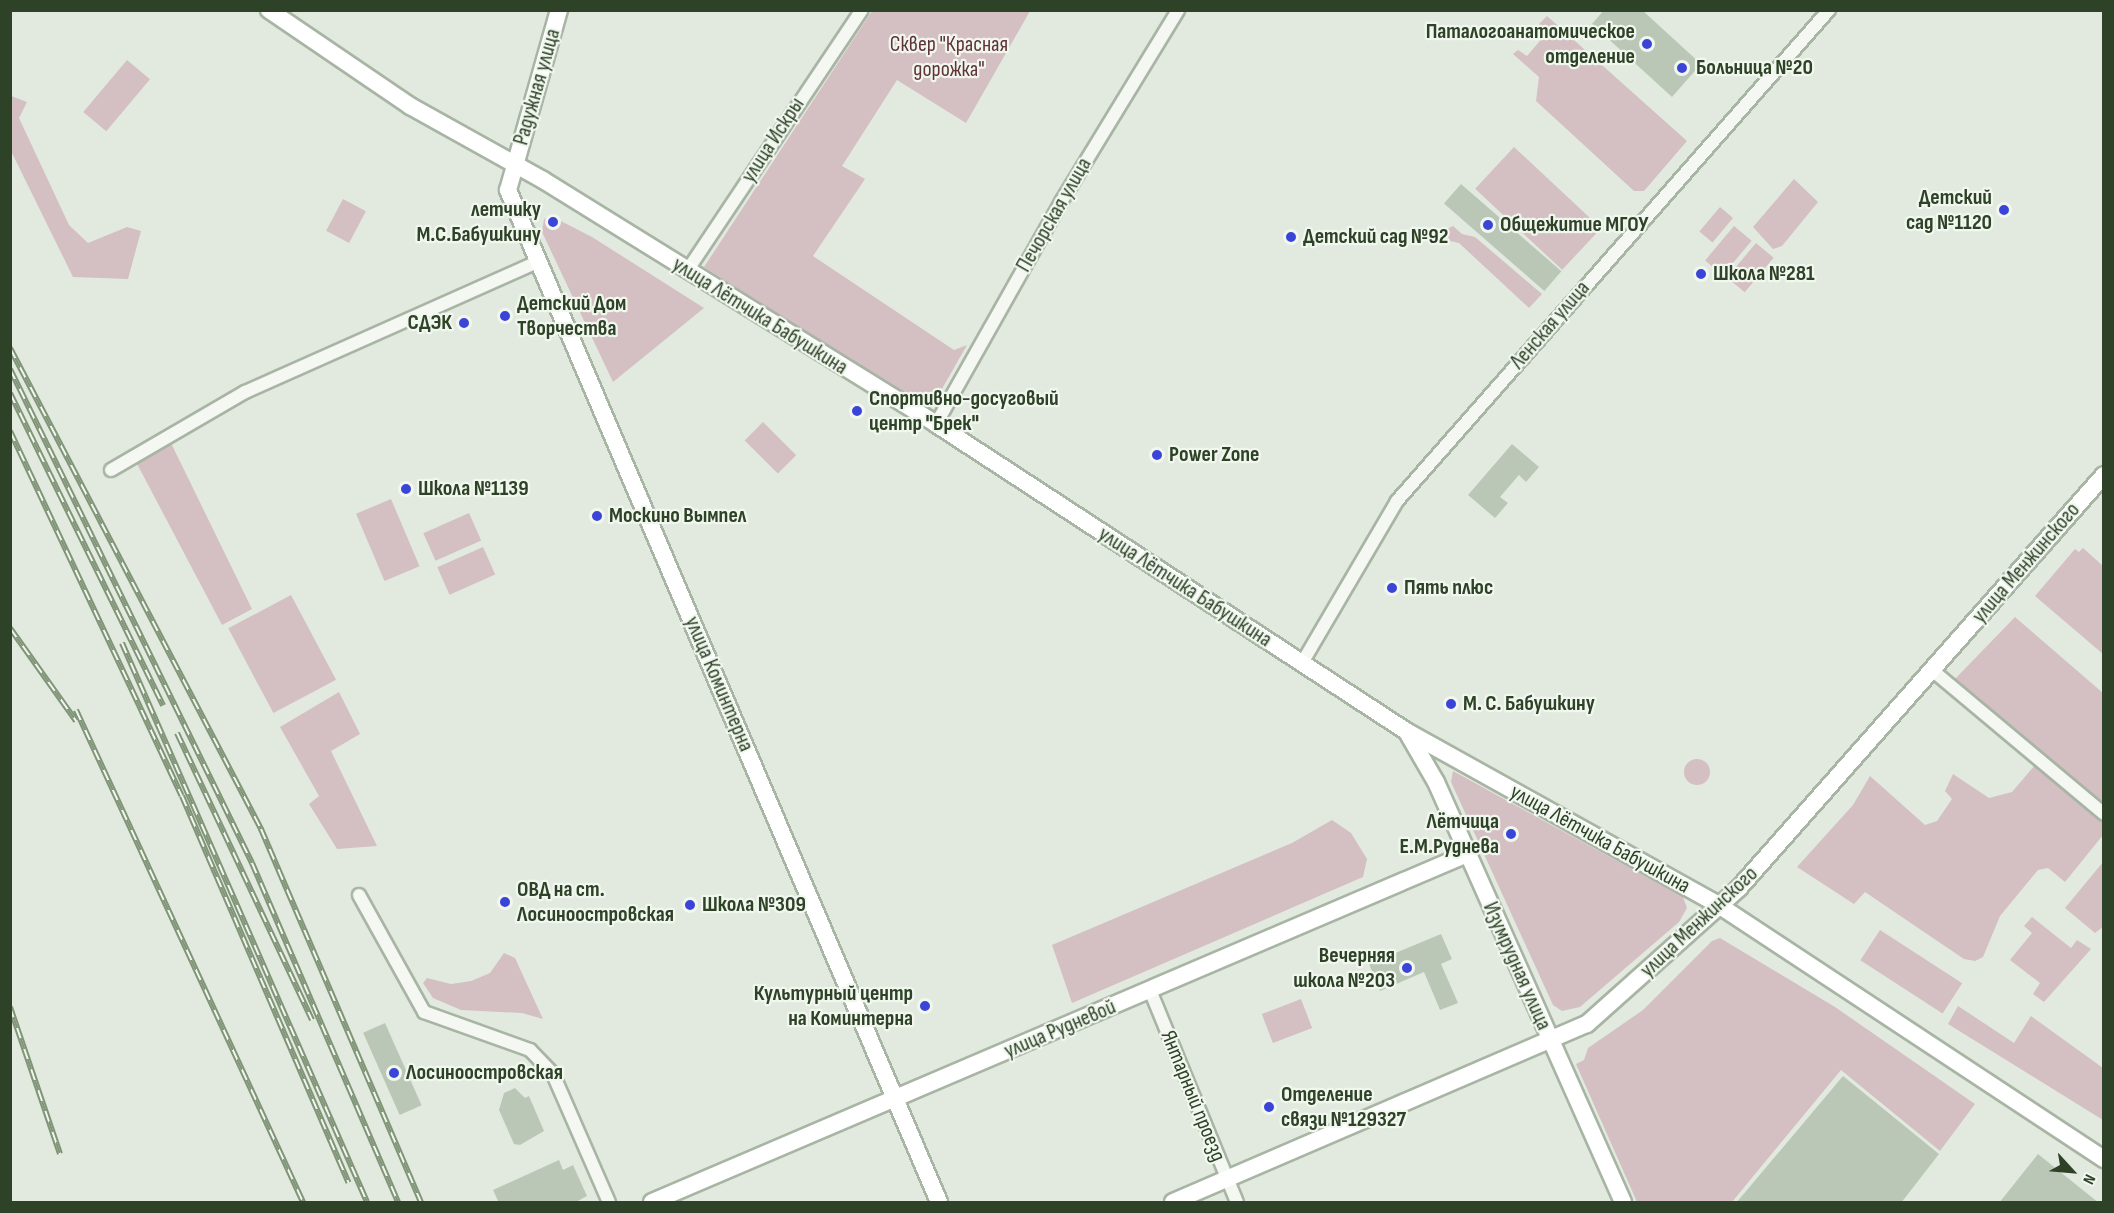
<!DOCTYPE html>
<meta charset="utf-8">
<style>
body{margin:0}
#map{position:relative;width:2114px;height:1213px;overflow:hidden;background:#e2eadf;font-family:"Sofia Sans Condensed",sans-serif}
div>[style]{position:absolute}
.green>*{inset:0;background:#d4bfc3;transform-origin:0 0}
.round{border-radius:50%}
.building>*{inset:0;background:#bbc7b6;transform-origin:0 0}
.roads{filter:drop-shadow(2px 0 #a8b4a4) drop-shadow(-2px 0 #a8b4a4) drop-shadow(0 2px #a8b4a4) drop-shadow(0 -2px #a8b4a4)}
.street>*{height:12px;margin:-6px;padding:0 6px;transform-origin:6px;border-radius:6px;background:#f4f7f2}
.secondary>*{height:16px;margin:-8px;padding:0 8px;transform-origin:8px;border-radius:8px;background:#fff}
.rail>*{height:6px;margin-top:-3px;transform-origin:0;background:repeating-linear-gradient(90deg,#f1f7ef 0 11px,#809477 0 22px);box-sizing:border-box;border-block:2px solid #809477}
.dots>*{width:16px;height:16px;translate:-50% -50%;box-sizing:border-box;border:3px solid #f1f7ef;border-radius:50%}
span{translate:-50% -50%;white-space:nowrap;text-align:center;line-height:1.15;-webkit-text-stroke:4.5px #f1f7ef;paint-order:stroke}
.poi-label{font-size:22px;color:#2e4227;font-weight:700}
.right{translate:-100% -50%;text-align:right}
.left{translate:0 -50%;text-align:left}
.park-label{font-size:22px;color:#5f3337}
.street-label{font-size:22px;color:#2e4227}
.frame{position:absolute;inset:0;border:12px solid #2e4227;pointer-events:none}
.north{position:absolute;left:2042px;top:1141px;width:60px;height:60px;-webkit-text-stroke:4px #f1f7ef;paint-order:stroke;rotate:116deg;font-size:16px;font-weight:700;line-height:24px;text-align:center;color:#2e4227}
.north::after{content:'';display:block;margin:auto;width:21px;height:27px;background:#2e4227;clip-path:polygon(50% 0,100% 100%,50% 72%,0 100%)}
</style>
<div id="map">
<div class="green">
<i style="clip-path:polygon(872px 11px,1030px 11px,966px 123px,897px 80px,842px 166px,865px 179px,813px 256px,954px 350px,967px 345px,930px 410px,704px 267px)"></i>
<i style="clip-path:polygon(1547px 16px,1687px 141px,1644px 191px,1634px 191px,1536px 101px,1539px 77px,1513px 54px,1518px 50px,1527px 56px,1545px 35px,1539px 24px)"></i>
<i style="left:127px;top:60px;width:30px;height:68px;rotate:40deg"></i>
<i style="clip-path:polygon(11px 96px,27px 102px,19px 118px,69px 225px,88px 243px,127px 227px,141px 231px,128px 279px,73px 277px,11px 151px)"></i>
<i style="left:1514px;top:147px;width:119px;height:57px;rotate:43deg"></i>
<i style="clip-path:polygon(1794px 179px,1818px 202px,1782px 246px,1773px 249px,1753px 227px)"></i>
<i style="left:343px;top:199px;width:26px;height:36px;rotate:28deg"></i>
<i style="left:1720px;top:207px;width:17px;height:32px;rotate:40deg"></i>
<i style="clip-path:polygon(551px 216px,592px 237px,704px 308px,613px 382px,542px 232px,544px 219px)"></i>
<i style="clip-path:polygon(1453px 226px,1462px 234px,1475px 237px,1542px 294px,1529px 308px,1459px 243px,1450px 241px,1445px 230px)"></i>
<i style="left:1734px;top:226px;width:23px;height:45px;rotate:40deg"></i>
<i style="left:1756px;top:243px;width:23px;height:45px;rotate:40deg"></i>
<i style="left:763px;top:422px;width:47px;height:26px;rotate:45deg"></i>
<i style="clip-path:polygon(170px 441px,252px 609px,222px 625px,135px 460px)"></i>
<i style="left:391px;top:499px;width:73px;height:38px;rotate:67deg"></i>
<i style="left:469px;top:513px;width:30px;height:50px;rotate:66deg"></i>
<i style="left:483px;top:547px;width:30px;height:50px;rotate:66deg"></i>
<i style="clip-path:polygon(2083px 548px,2103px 566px,2103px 654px,2035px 596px,2075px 549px,2079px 552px)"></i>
<i style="left:291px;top:595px;width:96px;height:71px;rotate:62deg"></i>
<i style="clip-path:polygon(2015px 617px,2103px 693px,2103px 810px,1953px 681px)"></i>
<i style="clip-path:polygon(339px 692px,360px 734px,331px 751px,377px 846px,337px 849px,309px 804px,319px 796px,280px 727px)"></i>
<i class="round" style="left:1684px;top:759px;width:26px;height:26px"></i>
<i style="clip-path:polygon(2035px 765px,2103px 822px,2103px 835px,2065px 882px,2048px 868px,2038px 870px,2000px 916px,1983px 957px,1975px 961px,1964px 959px,1865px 892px,1854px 904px,1797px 867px,1853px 805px,1870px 776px,1925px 825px,1937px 821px,1952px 799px,1945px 791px,1953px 774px,1989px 798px,2012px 792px)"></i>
<i style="clip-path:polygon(1453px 771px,1683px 897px,1687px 908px,1679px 922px,1580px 1007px,1562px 1011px,1553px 1005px,1451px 782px)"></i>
<i style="clip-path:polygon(1332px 820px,1351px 833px,1367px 859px,1363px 877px,1072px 1003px,1052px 945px,1292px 843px)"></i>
<i style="clip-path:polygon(2103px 862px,2103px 927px,2095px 933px,2065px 908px)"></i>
<i style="clip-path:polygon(2032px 917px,2071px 948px,2077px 940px,2091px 949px,2044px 1002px,2033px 994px,2040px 983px,2010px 960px,2032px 933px,2024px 926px)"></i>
<i style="left:1880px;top:930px;width:98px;height:36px;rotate:33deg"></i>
<i style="clip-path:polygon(1720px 938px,1835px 1007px,1975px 1104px,1940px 1151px,1841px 1070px,1732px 1202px,1637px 1202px,1576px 1064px,1584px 1060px,1588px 1048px,1643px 1010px,1712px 941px)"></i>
<i style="clip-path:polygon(504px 953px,515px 958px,543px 1019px,522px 1013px,461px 1010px,433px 998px,423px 983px,427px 978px,451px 984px,471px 981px,490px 973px)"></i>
<i style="left:1301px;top:999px;width:31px;height:42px;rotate:69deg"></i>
<i style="clip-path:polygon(1958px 1006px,2014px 1043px,2031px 1016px,2103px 1068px,2103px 1120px,1948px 1024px)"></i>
</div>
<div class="building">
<i style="clip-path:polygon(1604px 10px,1642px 10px,1701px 64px,1672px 97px,1592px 24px)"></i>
<i style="left:1461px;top:184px;width:133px;height:26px;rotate:41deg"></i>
<i style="clip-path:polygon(1512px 444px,1539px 467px,1526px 482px,1519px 475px,1500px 497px,1508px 503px,1495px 518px,1468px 495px)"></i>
<i style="clip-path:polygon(1441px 934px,1452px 959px,1441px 964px,1458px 1003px,1440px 1010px,1424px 972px,1380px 991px,1369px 964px)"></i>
<i style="left:385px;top:1023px;width:90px;height:24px;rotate:66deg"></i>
<i style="clip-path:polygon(1843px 1076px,1939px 1154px,1901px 1203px,1736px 1203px)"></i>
<i style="clip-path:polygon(515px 1088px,525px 1098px,529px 1096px,544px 1131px,520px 1145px,514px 1144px,499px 1110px,504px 1093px)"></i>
<i style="clip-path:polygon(2038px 1154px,2099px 1203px,1999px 1203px)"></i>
<i style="clip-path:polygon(559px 1160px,563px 1170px,573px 1165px,587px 1196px,574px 1203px,499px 1203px,493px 1190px)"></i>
</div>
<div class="roads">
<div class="street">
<i style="left:687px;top:271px;width:314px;rotate:-56.2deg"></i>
<i style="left:936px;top:424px;width:255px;rotate:-60.6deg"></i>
<i style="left:1061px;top:202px;width:225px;rotate:-58.6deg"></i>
<i style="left:111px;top:470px;width:155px;rotate:-30.2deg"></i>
<i style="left:245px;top:392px;width:320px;rotate:-24deg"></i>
<i style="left:1302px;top:663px;width:188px;rotate:-59.6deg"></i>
<i style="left:1397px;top:501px;width:654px;rotate:-48.66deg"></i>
<i style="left:1932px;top:670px;width:224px;rotate:39.9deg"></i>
<i style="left:359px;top:895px;width:134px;rotate:60.9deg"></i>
<i style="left:424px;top:1012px;width:113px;rotate:19.7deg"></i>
<i style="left:530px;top:1050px;width:33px;rotate:46deg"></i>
<i style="left:553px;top:1074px;width:140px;rotate:66.4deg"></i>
<i style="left:1150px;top:990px;width:229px;rotate:67.7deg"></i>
</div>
<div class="secondary">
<i style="left:269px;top:10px;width:171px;rotate:34.2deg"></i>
<i style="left:410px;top:106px;width:152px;rotate:29.1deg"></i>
<i style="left:543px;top:180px;width:463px;rotate:31.8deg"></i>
<i style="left:936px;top:424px;width:561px;rotate:33.15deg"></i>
<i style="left:1406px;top:731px;width:359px;rotate:29.1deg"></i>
<i style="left:1720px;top:906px;width:460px;rotate:33.4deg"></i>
<i style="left:559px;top:10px;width:187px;rotate:105.8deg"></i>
<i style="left:508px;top:190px;width:1100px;rotate:66.93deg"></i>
<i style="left:1407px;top:732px;width:58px;rotate:59.9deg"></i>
<i style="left:1436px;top:782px;width:460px;rotate:66deg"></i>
<i style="left:652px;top:1202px;width:886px;rotate:-23.12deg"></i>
<i style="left:1173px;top:1202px;width:451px;rotate:-23.3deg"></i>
<i style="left:1587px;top:1024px;width:204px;rotate:-41.8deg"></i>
<i style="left:1739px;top:888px;width:551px;rotate:-48.53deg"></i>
</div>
</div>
<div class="rail">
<i style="left:10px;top:348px;width:543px;rotate:62.44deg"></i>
<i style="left:261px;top:829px;width:406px;rotate:66.8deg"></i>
<i style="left:10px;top:369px;width:550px;rotate:63.9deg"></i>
<i style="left:252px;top:863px;width:369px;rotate:66.7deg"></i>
<i style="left:10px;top:393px;width:348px;rotate:63.9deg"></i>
<i style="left:10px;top:431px;width:403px;rotate:64.8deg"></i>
<i style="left:182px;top:796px;width:421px;rotate:66.7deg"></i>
<i style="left:10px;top:628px;width:114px;rotate:54.6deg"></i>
<i style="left:122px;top:643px;width:610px;rotate:66.33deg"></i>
<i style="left:76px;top:710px;width:542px;rotate:65.23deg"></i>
<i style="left:177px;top:733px;width:317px;rotate:64.8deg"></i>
<i style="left:10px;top:1007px;width:155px;rotate:71.2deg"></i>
</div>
<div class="dots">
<i style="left:1647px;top:44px;background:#3a45d8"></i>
<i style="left:1682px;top:68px;background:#3a45d8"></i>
<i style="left:2004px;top:210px;background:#3a45d8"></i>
<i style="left:553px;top:222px;background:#3a45d8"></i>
<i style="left:1488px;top:225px;background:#3a45d8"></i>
<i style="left:1291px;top:237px;background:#3a45d8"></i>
<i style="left:1701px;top:274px;background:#3a45d8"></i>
<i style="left:505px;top:316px;background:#3a45d8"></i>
<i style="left:464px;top:323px;background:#3a45d8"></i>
<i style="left:857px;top:411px;background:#3a45d8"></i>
<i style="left:1157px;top:455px;background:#3a45d8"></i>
<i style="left:406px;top:489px;background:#3a45d8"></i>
<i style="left:597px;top:516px;background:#3a45d8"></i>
<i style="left:1392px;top:588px;background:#3a45d8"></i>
<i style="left:1451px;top:704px;background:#3a45d8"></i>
<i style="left:1511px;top:834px;background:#3a45d8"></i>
<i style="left:505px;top:902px;background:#3a45d8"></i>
<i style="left:690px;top:905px;background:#3a45d8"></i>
<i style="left:1407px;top:968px;background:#3a45d8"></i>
<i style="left:925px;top:1006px;background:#3a45d8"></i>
<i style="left:394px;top:1073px;background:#3a45d8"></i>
<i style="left:1269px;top:1107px;background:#3a45d8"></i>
</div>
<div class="poi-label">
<span class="right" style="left:1635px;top:44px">Паталогоанатомическое<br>отделение</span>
<span class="left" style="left:1696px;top:68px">Больница №20</span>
<span class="right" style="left:1992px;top:210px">Детский<br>сад №1120</span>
<span class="right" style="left:541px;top:222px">летчику<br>М.С.Бабушкину</span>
<span class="left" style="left:1500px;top:225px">Общежитие МГОУ</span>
<span class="left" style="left:1303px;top:237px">Детский сад №92</span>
<span class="left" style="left:1713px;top:274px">Школа №281</span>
<span class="left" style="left:517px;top:316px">Детский Дом<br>Творчества</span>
<span class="right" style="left:452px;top:323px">СДЭК</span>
<span class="left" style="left:869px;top:411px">Спортивно-досуговый<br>центр "Брек"</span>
<span class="left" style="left:1169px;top:455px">Power Zone</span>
<span class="left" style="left:418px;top:489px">Школа №1139</span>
<span class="left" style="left:609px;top:516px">Москино Вымпел</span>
<span class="left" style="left:1404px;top:588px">Пять плюс</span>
<span class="left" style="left:1463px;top:704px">М. С. Бабушкину</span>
<span class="right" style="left:1499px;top:834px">Лётчица<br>Е.М.Руднева</span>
<span class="left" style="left:517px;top:902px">ОВД на ст.<br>Лосиноостровская</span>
<span class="left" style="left:702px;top:905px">Школа №309</span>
<span class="right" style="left:1395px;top:968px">Вечерняя<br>школа №203</span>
<span class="right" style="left:913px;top:1006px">Культурный центр<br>на Коминтерна</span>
<span class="left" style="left:406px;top:1073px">Лосиноостровская</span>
<span class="left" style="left:1281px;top:1107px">Отделение<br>связи №129327</span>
</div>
<div class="park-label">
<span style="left:949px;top:57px">Сквер "Красная<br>дорожка"</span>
</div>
<div class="street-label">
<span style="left:537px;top:87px;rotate:-74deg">Радужная улица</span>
<span style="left:773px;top:140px;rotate:-57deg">улица Искры</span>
<span style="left:1054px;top:215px;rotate:-60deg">Печорская улица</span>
<span style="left:760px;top:316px;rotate:32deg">улица Лётчика Бабушкина</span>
<span style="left:1550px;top:325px;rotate:-49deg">Ленская улица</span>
<span style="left:2026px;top:563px;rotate:-49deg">улица Менжинского</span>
<span style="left:1185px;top:587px;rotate:33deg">улица Лётчика Бабушкина</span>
<span style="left:719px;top:684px;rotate:67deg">улица Коминтерна</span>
<span style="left:1600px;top:839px;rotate:29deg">улица Лётчика Бабушкина</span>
<span style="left:1699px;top:922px;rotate:-43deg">улица Менжинского</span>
<span style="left:1517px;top:966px;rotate:66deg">Изумрудная улица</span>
<span style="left:1060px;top:1029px;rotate:-23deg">улица Рудневой</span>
<span style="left:1193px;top:1096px;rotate:68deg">Янтарный проезд</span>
</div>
<div class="frame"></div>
<div class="north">N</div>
</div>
